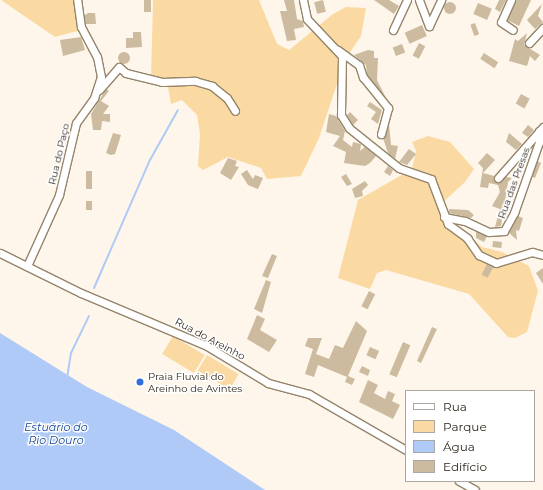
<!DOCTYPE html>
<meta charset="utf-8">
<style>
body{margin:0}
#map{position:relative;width:543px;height:490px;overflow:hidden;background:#fef6eb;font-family:Montserrat,sans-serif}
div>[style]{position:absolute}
.green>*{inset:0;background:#fadaa2;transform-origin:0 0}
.water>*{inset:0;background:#afcaf7}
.stream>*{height:2px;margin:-1px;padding:0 1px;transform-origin:1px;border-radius:1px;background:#afcaf7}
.building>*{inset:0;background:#ccbb9f;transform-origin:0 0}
.round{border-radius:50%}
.roads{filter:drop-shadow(1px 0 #948469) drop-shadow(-1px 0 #948469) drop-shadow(0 1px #948469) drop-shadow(0 -1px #948469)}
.minor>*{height:7px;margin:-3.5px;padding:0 3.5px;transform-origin:3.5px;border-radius:3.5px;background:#fff}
.dots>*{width:11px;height:11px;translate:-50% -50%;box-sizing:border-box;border:2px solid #fff;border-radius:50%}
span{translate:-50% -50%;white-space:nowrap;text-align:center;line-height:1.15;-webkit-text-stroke:3px #fff;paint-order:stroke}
.street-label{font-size:10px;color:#2d261b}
.poi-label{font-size:10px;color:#2d261b}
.left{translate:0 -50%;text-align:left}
.water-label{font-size:11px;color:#124396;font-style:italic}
.legend{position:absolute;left:405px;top:390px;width:130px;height:92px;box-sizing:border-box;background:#fff;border:1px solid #aba8a4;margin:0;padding:5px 7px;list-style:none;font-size:12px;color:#2d261b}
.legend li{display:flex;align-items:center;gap:8px;height:20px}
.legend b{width:20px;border:1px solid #aba8a4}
</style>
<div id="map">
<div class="green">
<i style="clip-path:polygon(1px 0,76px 0,81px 30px,55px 37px)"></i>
<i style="clip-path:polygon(153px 0,259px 0,277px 44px,289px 50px,333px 14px,346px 7px,366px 8px,361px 36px,345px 60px,319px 138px,301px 176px,267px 179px,261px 168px,228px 157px,203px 170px,198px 166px,200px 134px,197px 115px,182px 100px,171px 104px,168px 87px,151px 78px)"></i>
<i style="clip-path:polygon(428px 136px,450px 142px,474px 169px,465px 182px,439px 206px,444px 223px,465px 232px,482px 247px,502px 252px,529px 266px,538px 291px,527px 332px,515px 338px,508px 337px,469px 294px,386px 270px,377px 273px,370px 289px,338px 278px,358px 200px,412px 169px,416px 151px,412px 142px)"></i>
<i style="left:173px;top:336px;width:37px;height:21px;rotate:31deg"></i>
<i style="left:207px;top:355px;width:37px;height:18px;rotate:31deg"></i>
</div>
<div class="water">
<i style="clip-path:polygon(0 333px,87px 387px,174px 430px,265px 490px,0 490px)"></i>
</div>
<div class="stream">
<i style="left:94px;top:288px;width:140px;rotate:-66.4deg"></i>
<i style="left:150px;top:160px;width:57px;rotate:-60.8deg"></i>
<i style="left:67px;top:378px;width:25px;rotate:-81deg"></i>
<i style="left:71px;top:353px;width:41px;rotate:-64.1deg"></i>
</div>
<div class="building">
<i style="left:144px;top:0;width:7px;height:12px"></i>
<i style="clip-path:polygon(284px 0,294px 0,297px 19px,303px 21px,304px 27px,294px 29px,296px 40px,287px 41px,280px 11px,287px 11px)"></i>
<i style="left:323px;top:0;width:12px;height:9px;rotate:76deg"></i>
<i style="clip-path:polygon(374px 0,389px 0,399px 6px,394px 14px)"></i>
<i style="clip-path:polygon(499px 0,506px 0,500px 12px,495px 9px)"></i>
<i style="clip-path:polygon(516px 0,531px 0,519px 26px,507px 20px)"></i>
<i class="round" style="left:444px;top:2px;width:12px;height:12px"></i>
<i style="left:478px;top:3px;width:15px;height:12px;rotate:23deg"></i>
<i style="clip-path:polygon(542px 4px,538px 16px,543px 22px,535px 29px,527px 20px)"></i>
<i style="clip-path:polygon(88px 13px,95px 13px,96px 24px,86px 24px,84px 16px)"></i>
<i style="left:475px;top:23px;width:12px;height:5px;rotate:70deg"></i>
<i style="left:422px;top:25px;width:12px;height:19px;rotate:66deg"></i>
<i style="clip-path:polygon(133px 32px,141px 32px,142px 47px,126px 48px,126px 38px,133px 38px)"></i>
<i style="clip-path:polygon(527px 33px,524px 45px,540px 55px,535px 61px,530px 56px,527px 66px,509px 61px,515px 39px,518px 41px)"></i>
<i style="clip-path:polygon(81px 37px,85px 50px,63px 56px,60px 40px)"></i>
<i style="left:419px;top:43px;width:7px;height:14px;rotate:27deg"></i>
<i style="left:402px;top:44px;width:9px;height:10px;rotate:69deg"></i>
<i style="clip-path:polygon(368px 50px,374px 51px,374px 58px,378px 58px,377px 80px,386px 98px,367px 75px,366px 65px,354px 55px)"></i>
<i class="round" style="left:118px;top:52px;width:12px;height:12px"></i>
<i style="left:484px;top:53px;width:17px;height:7px;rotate:33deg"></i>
<i style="clip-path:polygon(106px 89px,109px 91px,101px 101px,109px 106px,103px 114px,110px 114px,110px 122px,102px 121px,101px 130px,93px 130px,91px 114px)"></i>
<i style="left:521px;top:94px;width:10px;height:11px;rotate:29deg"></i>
<i style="clip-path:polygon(370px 102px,382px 110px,378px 124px,371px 119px,376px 112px,367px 106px)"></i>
<i style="clip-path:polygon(350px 112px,358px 120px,353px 125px,347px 115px)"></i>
<i style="clip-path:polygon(329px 114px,336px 116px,345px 131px,343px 140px,352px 147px,353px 142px,361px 144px,360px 151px,365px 147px,376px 156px,370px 163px,365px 166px,344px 163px,346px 152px,333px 146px,340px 136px,326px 132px)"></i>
<i style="clip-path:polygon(389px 124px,391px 145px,398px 146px,395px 159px,388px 153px,383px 138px)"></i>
<i style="clip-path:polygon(528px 125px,534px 130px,528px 137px,522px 133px)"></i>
<i style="clip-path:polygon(113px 133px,121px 135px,115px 154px,111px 155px,106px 153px)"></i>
<i style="clip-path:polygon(509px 133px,522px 144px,516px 150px,506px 142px)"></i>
<i style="clip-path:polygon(409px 149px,416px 154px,407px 165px,399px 162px)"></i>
<i style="clip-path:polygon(487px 153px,495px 160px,483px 173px,494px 176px,497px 183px,506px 177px,512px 178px,508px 182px,501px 226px,495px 227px,500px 209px,492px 206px,500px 192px,498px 185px,489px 183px,488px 188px,480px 187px,483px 168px,478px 163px)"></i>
<i style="clip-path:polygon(228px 158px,237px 161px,235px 166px,239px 167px,231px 180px,220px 173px)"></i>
<i style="clip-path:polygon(537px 161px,541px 163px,535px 178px,532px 177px)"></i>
<i style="clip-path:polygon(388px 166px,393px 170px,390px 176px,384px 172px)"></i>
<i style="clip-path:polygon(247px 170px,253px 179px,255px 175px,263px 178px,258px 189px,248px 185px,241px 174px)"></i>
<i style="left:86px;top:171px;width:6px;height:18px"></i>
<i style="clip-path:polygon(346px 174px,352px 184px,347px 186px,341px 177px)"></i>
<i style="clip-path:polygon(365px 181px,368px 185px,362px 191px,363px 196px,355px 198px,352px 189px)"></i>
<i style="left:86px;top:201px;width:6px;height:9px"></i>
<i style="clip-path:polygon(449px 209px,468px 210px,474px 215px,471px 218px,449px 213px)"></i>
<i style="clip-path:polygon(518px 216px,523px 218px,519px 231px,516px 230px,517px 240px,509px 233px)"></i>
<i style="clip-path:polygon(476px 231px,487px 236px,484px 242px,476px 238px)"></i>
<i style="left:493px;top:241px;width:9px;height:6px;rotate:6deg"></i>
<i style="clip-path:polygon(272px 254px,277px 256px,268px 278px,262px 276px)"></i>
<i style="left:487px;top:264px;width:7px;height:12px;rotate:27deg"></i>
<i style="clip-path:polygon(543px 268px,543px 284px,536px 273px)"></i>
<i style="clip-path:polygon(266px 280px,271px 282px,262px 313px,254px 309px)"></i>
<i style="left:369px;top:291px;width:7px;height:17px;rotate:27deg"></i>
<i style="clip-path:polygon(257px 315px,265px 319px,260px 330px,277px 340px,269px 352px,247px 339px)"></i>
<i style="clip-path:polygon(356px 321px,367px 331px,348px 376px,355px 379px,352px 385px,345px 382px,347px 377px,318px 365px,314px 377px,305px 374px,313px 349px,305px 346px,308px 338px,322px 338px,316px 354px,329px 359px,335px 345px,343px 348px)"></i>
<i style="clip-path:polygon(432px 327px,437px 329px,421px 363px,417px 361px)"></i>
<i style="left:403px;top:342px;width:8px;height:35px;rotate:23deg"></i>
<i style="left:370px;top:347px;width:10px;height:9px;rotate:24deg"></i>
<i style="clip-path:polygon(362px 366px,370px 370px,368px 376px,359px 372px)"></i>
<i style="clip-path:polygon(368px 380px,378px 385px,374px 393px,385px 399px,388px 391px,395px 394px,392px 401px,400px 405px,393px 419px,359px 402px)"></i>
</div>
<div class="roads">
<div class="minor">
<i style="left:303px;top:0;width:19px;rotate:78deg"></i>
<i style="left:307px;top:19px;width:51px;rotate:46.6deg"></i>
<i style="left:342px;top:56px;width:59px;rotate:91deg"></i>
<i style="left:341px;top:115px;width:15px;rotate:58deg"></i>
<i style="left:349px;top:128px;width:64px;rotate:38.7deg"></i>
<i style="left:399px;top:168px;width:34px;rotate:19deg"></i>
<i style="left:431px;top:179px;width:48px;rotate:69.3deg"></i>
<i style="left:448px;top:224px;width:24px;rotate:36deg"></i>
<i style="left:467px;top:238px;width:21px;rotate:55deg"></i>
<i style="left:479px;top:255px;width:19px;rotate:25deg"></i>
<i style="left:496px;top:263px;width:38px;rotate:-17deg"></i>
<i style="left:532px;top:252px;width:11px;rotate:15deg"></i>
<i style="left:419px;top:0;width:28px;rotate:69deg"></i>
<i style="left:429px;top:26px;width:29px;rotate:-65deg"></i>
<i style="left:511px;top:0;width:24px;rotate:114deg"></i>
<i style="left:501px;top:22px;width:14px;rotate:34deg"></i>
<i style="left:393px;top:30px;width:33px;rotate:-65deg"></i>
<i style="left:529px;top:43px;width:21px;rotate:-47deg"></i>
<i style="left:338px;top:50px;width:26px;rotate:36deg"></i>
<i style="left:359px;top:65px;width:13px;rotate:72deg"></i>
<i style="left:363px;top:77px;width:40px;rotate:51deg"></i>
<i style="left:388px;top:108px;width:27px;rotate:105deg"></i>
<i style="left:99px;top:90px;width:30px;rotate:-49deg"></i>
<i style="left:119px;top:67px;width:9px;rotate:41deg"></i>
<i style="left:126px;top:73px;width:37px;rotate:14deg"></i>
<i style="left:162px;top:82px;width:33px;rotate:-2deg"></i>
<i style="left:195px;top:81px;width:18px;rotate:16deg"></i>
<i style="left:212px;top:86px;width:19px;rotate:39deg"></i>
<i style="left:227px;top:98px;width:15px;rotate:58deg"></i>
<i style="left:498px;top:178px;width:68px;rotate:-48.6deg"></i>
<i style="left:444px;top:217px;width:21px;rotate:11deg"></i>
<i style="left:465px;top:221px;width:26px;rotate:25deg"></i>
<i style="left:489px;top:232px;width:15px;rotate:-4deg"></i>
<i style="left:504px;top:231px;width:21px;rotate:-61deg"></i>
<i style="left:514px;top:213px;width:75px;rotate:-70.6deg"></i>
<i style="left:539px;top:142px;width:11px;rotate:-90deg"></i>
<i style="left:0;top:253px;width:90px;rotate:26.3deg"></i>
<i style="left:81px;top:293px;width:137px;rotate:22.8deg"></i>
<i style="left:207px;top:346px;width:71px;rotate:31.2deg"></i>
<i style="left:268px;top:383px;width:42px;rotate:15deg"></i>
<i style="left:309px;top:394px;width:112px;rotate:30deg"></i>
<i style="left:27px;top:266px;width:78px;rotate:-65.7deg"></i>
<i style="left:59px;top:195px;width:74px;rotate:-76.7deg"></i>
<i style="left:76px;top:123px;width:31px;rotate:-54deg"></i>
<i style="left:94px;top:98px;width:22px;rotate:-72deg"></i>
<i style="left:101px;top:77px;width:20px;rotate:-101deg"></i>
<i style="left:97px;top:57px;width:34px;rotate:-118deg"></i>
<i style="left:81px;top:27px;width:27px;rotate:-98deg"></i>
<i style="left:459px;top:481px;width:18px;rotate:29deg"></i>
</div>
</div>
<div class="dots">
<i style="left:140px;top:382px;background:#316fdd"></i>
</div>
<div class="street-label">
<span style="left:59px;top:154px;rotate:-77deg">Rua do Paço</span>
<span style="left:514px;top:183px;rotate:-70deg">Rua das Presas</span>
<span style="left:210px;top:339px;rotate:28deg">Rua do Areinho</span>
</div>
<div class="poi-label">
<span class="left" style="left:148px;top:382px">Praia Fluvial do<br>Areinho de Avintes</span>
</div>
<div class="water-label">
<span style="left:56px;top:434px">Estuário do<br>Rio Douro</span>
</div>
<ul class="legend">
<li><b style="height:5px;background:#fff"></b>Rua</li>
<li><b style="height:11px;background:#fadaa2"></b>Parque</li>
<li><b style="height:11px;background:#afcaf7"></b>Água</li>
<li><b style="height:11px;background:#ccbb9f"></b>Edifício</li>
</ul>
</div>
